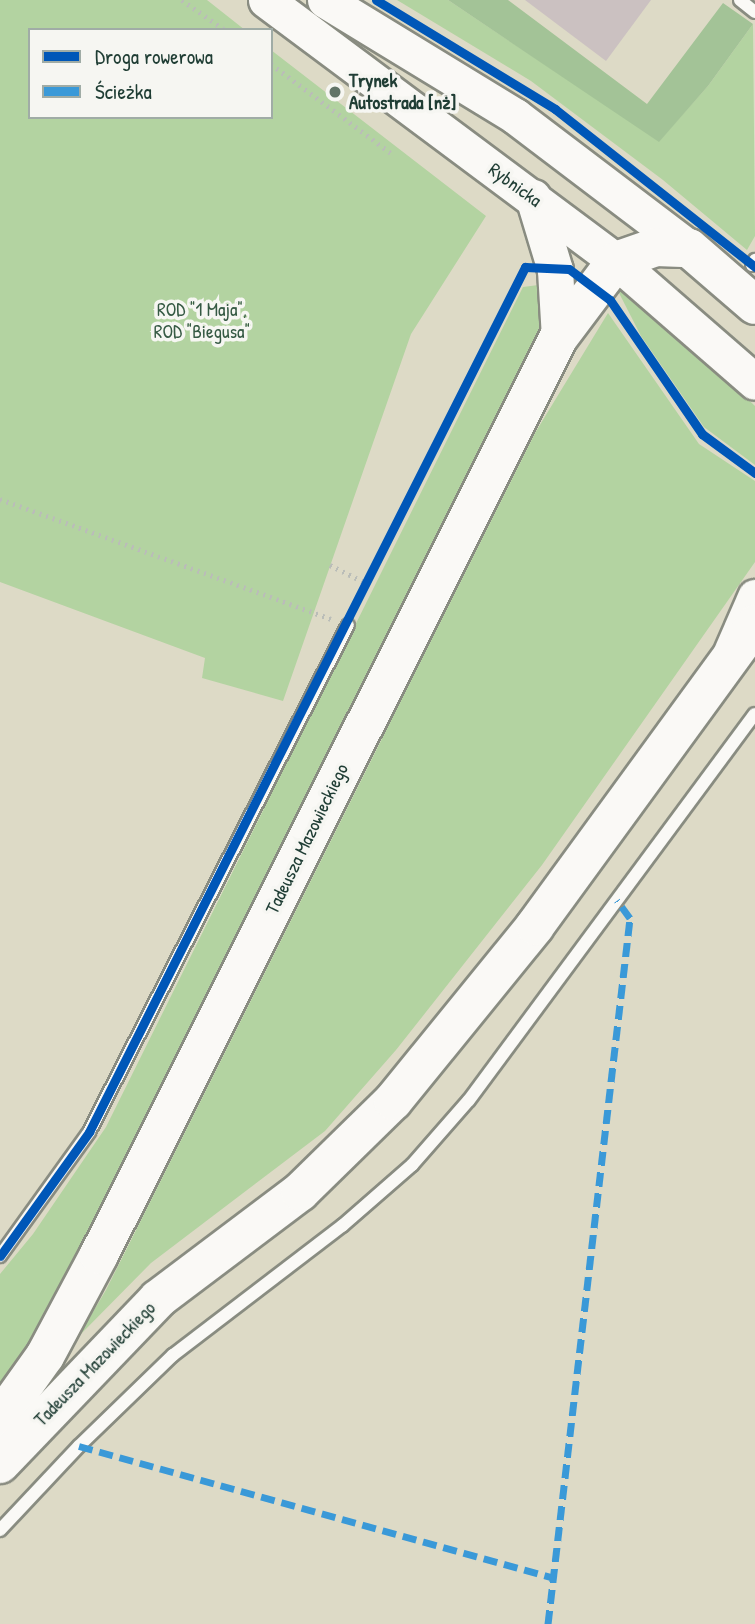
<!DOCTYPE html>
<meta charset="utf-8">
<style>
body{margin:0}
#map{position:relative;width:755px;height:1624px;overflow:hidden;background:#dddac6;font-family:"Patrick Hand",sans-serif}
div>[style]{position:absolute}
.green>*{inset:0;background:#b3d3a1}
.forest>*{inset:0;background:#a3c397}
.building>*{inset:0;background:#cbc1c1}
.path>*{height:4.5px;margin-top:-2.25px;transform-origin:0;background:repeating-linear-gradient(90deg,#babdb8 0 2px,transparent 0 7px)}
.roads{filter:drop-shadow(2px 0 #898c81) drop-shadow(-2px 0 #898c81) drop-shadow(0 2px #898c81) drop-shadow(0 -2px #898c81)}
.lane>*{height:12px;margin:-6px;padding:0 6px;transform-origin:6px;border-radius:6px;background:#faf9f6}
.secondary>*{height:35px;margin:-17.5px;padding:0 17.5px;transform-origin:17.5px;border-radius:17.5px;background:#faf9f6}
.primary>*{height:38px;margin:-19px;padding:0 19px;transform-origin:19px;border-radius:19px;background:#faf9f6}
.quiet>*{height:7px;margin-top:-3.5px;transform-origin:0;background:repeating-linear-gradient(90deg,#3a99d8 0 14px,transparent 0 21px)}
.cycleway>*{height:9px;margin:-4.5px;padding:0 4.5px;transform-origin:4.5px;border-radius:4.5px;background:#0057b8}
.dots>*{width:19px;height:19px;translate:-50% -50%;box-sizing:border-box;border:4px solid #f6f6f2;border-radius:50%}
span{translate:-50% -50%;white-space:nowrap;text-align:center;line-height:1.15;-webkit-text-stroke:7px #f6f6f2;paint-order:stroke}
.poi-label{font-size:19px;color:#1f3d34;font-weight:700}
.left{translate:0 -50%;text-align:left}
.street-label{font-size:19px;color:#1f3d34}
.park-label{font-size:19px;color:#365a44}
.legend{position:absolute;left:28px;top:28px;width:245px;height:91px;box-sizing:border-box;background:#f6f6f2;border:2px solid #a0aca6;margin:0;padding:9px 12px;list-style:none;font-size:21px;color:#1f3d34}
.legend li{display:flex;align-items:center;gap:14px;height:35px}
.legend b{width:35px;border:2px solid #a0aca6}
</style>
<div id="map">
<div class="green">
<i style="clip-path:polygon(0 0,207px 0,245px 30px,30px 30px,30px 117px,271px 117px,271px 50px,486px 216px,411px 334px,283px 701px,202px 678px,205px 658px,0 582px)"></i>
<i style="clip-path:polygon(397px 0,448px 0,659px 141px,708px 86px,753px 24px,755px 236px,747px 250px,663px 180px,531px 81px)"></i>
<i style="clip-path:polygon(546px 284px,539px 333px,332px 753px,32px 1344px,0 1383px,0 1274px,33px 1234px,106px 1127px,523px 287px)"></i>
<i style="clip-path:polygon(622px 289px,662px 317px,755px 406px,755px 465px,704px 427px,641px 336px,618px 291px)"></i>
<i style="clip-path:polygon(608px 313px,699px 444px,755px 481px,755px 562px,542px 865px,396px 1050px,325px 1131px,151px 1263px,78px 1337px,106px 1290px,535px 433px)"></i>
</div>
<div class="forest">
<i style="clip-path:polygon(448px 0,508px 0,647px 104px,723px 3px,753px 24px,708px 86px,659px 142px)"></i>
</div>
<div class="building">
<i style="clip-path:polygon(525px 0,651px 0,606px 61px)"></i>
</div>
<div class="path">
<i style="left:182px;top:0;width:52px;rotate:34.9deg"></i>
<i style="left:271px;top:64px;width:149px;rotate:36.6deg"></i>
<i style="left:0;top:499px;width:352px;rotate:19.9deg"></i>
<i style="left:330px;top:565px;width:42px;rotate:26.6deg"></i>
</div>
<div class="roads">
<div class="lane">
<i style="left:740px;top:0;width:19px;rotate:39deg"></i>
<i style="left:752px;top:265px;width:6px;rotate:-59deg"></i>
<i style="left:0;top:1256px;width:153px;rotate:-54.3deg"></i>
<i style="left:89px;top:1132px;width:569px;rotate:-62.94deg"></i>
<i style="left:0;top:1530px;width:115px;rotate:-46.8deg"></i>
<i style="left:79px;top:1446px;width:131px;rotate:-44.1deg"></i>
<i style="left:173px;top:1355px;width:213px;rotate:-37.4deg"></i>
<i style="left:342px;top:1226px;width:93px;rotate:-41.1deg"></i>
<i style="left:412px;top:1165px;width:86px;rotate:-48.8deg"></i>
<i style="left:469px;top:1100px;width:480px;rotate:-53.5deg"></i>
</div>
<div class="secondary">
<i style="left:266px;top:0;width:437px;rotate:36.7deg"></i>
<i style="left:616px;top:261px;width:184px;rotate:41deg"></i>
<i style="left:325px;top:0;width:223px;rotate:31.4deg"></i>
<i style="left:515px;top:116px;width:218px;rotate:37.2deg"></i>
<i style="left:533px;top:197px;width:76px;rotate:73.2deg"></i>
<i style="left:555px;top:270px;width:67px;rotate:86.6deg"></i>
<i style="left:732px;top:650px;width:58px;rotate:-66.5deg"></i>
</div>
<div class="primary">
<i style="left:0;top:1419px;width:77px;rotate:-54.5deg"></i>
<i style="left:45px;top:1356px;width:115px;rotate:-61.9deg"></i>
<i style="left:99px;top:1255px;width:1027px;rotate:-63.39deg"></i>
<i style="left:559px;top:337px;width:95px;rotate:-53.1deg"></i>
<i style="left:616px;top:261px;width:42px;rotate:-19.3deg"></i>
<i style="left:656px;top:247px;width:33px;rotate:2deg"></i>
<i style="left:689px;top:248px;width:87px;rotate:40.8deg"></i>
<i style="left:0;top:1464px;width:228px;rotate:-46.2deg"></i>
<i style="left:158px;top:1299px;width:178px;rotate:-37deg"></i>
<i style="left:300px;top:1192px;width:130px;rotate:-44.4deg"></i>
<i style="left:393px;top:1101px;width:225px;rotate:-50.9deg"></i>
<i style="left:535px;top:926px;width:374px;rotate:-53.9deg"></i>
</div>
</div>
<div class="quiet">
<i style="left:79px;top:1446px;width:494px;rotate:15.5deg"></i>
<i style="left:548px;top:1624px;width:711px;rotate:-83.37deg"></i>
<i style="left:630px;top:918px;width:22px;rotate:-126deg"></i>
</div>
<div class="cycleway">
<i style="left:376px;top:0;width:210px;rotate:31.3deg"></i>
<i style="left:555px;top:109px;width:255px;rotate:38.3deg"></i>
<i style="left:0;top:1256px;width:153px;rotate:-54.3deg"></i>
<i style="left:89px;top:1132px;width:969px;rotate:-63.25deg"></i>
<i style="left:525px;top:267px;width:44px;rotate:2.6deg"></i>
<i style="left:569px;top:269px;width:51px;rotate:37.1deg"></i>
<i style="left:610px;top:300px;width:163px;rotate:55.5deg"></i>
<i style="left:702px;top:434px;width:66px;rotate:36.3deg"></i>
</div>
<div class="dots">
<i style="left:335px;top:92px;background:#627467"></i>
</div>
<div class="poi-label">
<span class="left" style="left:349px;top:92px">Trynek<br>Autostrada [nż]</span>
</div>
<div class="street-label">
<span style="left:515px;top:185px;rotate:36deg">Rybnicka</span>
<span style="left:307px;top:839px;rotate:-64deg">Tadeusza Mazowieckiego</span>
<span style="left:95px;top:1364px;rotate:-46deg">Tadeusza Mazowieckiego</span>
</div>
<div class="park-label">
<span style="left:202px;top:321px">ROD "1 Maja",<br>ROD "Biegusa"</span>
</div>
<ul class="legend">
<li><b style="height:9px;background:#0057b8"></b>Droga rowerowa</li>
<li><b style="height:9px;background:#3a99d8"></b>Ścieżka</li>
</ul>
</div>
